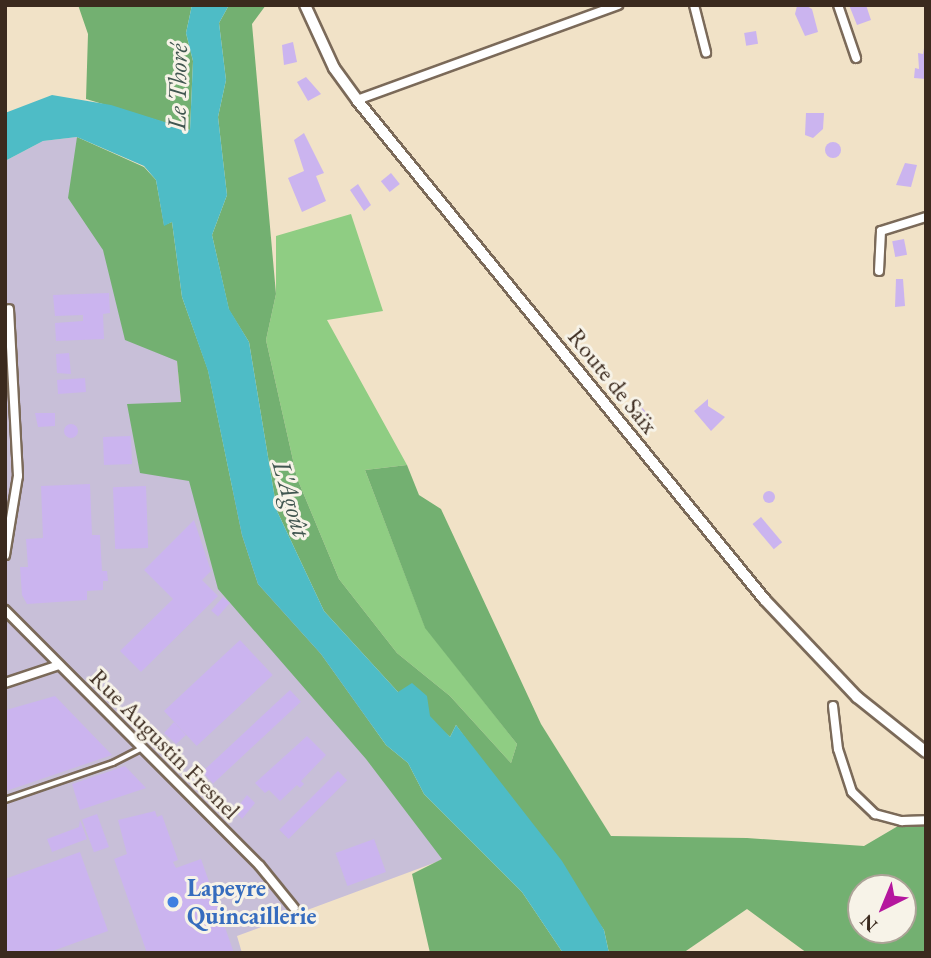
<!DOCTYPE html>
<meta charset="utf-8">
<style>
body{margin:0}
#map{position:relative;width:931px;height:958px;overflow:hidden;background:#f1e2c7;font-family:"EB Garamond",serif}
div>[style]{position:absolute}
.industrial>*{inset:0;background:#c8bfd8}
.green>*{inset:0;background:#8fcd83}
.forest>*{inset:0;background:#73b071}
.water>*{inset:0;background:#4ebcc6}
.building>*{inset:0;background:#cbb4ef;transform-origin:0 0}
.round{border-radius:50%}
.roads{filter:drop-shadow(2px 0 #7b6a59) drop-shadow(-2px 0 #7b6a59) drop-shadow(0 2px #7b6a59) drop-shadow(0 -2px #7b6a59)}
.service>*{height:3.5px;margin:-1.75px;padding:0 1.75px;transform-origin:1.75px;border-radius:1.75px;background:#fff}
.minor>*{height:8px;margin:-4px;padding:0 4px;transform-origin:4px;border-radius:4px;background:#fff}
.tertiary>*{height:10px;margin:-5px;padding:0 5px;transform-origin:5px;border-radius:5px;background:#fff}
.dots>*{width:19px;height:19px;translate:-50% -50%;box-sizing:border-box;border:4px solid #f7f3e8;border-radius:50%}
span{translate:-50% -50%;white-space:nowrap;text-align:center;line-height:1.15;-webkit-text-stroke:6px #f7f3e8;paint-order:stroke}
.street-label{font-size:24px;color:#3b2a1e}
.shop-label{font-size:24px;color:#366cbe;font-weight:700}
.left{translate:0 -50%;text-align:left}
.water-label{font-size:26px;color:#415650;font-style:italic}
.frame{position:absolute;inset:0;border:7px solid #3b2a1e;pointer-events:none}
.north{position:absolute;left:847px;top:874px;width:70px;height:70px;box-sizing:border-box;background:#f7f3e8;border:2px solid #aca397;border-radius:50%;rotate:223deg;font-size:19px;font-weight:700;line-height:28px;text-align:center;color:#3b2a1e}
.north::after{content:'';display:block;margin:auto;width:24px;height:32px;background:#b5179e;clip-path:polygon(50% 0,100% 100%,50% 72%,0 100%)}
</style>
<div id="map">
<div class="industrial">
<i style="clip-path:polygon(77px 137px,163px 213px,181px 402px,450px 857px,237px 936px,242px 953px,5px 953px,5px 161px,43px 141px)"></i>
</div>
<div class="green">
<i style="clip-path:polygon(351px 214px,383px 311px,327px 320px,407px 465px,365px 470px,425px 627px,517px 744px,511px 763px,450px 696px,397px 653px,339px 579px,297px 478px,266px 340px,276px 294px,276px 236px)"></i>
</div>
<div class="forest">
<i style="clip-path:polygon(78px 5px,192px 5px,186px 33px,193px 61px,190px 130px,86px 99px,88px 34px)"></i>
<i style="clip-path:polygon(evenodd,229px 5px,266px 5px,252px 24px,276px 294px,266px 340px,297px 478px,339px 579px,397px 653px,450px 696px,511px 763px,517px 744px,425px 628px,365px 470px,407px 465px,419px 495px,441px 509px,541px 724px,611px 836px,747px 838px,864px 846px,898px 826px,926px 825px,926px 953px,807px 953px,747px 909px,683px 953px,609px 953px,604px 930px,456px 725px,450px 737px,398px 692px,324px 611px,277px 511px,249px 342px,229px 310px,212px 235px,227px 195px,218px 117px,226px 80px,219px 23px,229px 5px,861px 888px,903px 888px,903px 930px,861px 930px,861px 888px)"></i>
<i style="clip-path:polygon(77px 137px,144px 167px,156px 180px,164px 225px,172px 222px,182px 297px,208px 370px,242px 535px,258px 584px,321px 654px,386px 745px,408px 763px,424px 794px,522px 892px,563px 953px,430px 953px,412px 874px,442px 859px,366px 759px,218px 589px,189px 481px,140px 473px,127px 404px,181px 402px,177px 361px,125px 340px,103px 250px,68px 198px)"></i>
</div>
<div class="water">
<i style="clip-path:polygon(192px 5px,229px 5px,219px 23px,226px 80px,218px 117px,227px 195px,212px 235px,229px 309px,249px 342px,277px 511px,324px 611px,398px 692px,412px 683px,427px 696px,430px 716px,450px 737px,456px 725px,562px 861px,604px 930px,609px 953px,563px 953px,522px 892px,424px 794px,408px 763px,386px 745px,321px 654px,258px 584px,242px 535px,208px 371px,182px 297px,172px 222px,164px 226px,156px 180px,144px 166px,77px 137px,43px 141px,5px 161px,5px 113px,52px 95px,111px 105px,190px 130px,193px 61px,186px 33px)"></i>
</div>
<div class="building">
<i style="clip-path:polygon(805px 5px,812px 9px,818px 32px,805px 36px,795px 14px,797px 6px)"></i>
<i style="clip-path:polygon(849px 5px,866px 5px,871px 20px,857px 25px)"></i>
<i style="left:756px;top:31px;width:13px;height:12px;rotate:81deg"></i>
<i style="clip-path:polygon(293px 42px,297px 62px,284px 65px,282px 45px)"></i>
<i style="clip-path:polygon(924px 48px,926px 79px,914px 78px,915px 68px,919px 69px,918px 53px,923px 54px)"></i>
<i style="clip-path:polygon(306px 77px,321px 94px,308px 101px,297px 82px)"></i>
<i style="clip-path:polygon(806px 113px,824px 113px,823px 129px,813px 138px,805px 135px)"></i>
<i style="clip-path:polygon(304px 133px,324px 173px,316px 176px,326px 201px,302px 212px,288px 178px,304px 171px,294px 140px)"></i>
<i class="round" style="left:825px;top:142px;width:16px;height:16px"></i>
<i style="clip-path:polygon(905px 163px,917px 165px,911px 187px,896px 185px)"></i>
<i style="left:391px;top:173px;width:14px;height:13px;rotate:51deg"></i>
<i style="clip-path:polygon(358px 184px,371px 205px,364px 211px,350px 190px)"></i>
<i style="left:904px;top:239px;width:16px;height:12px;rotate:79deg"></i>
<i style="clip-path:polygon(896px 279px,903px 279px,905px 306px,895px 307px)"></i>
<i style="clip-path:polygon(109px 293px,110px 313px,103px 314px,104px 339px,56px 341px,55px 323px,83px 321px,83px 315px,55px 316px,53px 295px)"></i>
<i style="clip-path:polygon(69px 353px,71px 374px,57px 373px,56px 354px)"></i>
<i style="left:85px;top:378px;width:14px;height:28px;rotate:86deg"></i>
<i style="clip-path:polygon(708px 399px,708px 406px,725px 417px,711px 431px,694px 411px)"></i>
<i style="clip-path:polygon(637px 401px,653px 421px,646px 428px,629px 409px)"></i>
<i style="clip-path:polygon(35px 413px,55px 413px,55px 426px,38px 427px)"></i>
<i class="round" style="left:64px;top:424px;width:14px;height:14px"></i>
<i style="left:131px;top:436px;width:28px;height:28px;rotate:88deg"></i>
<i style="clip-path:polygon(90px 484px,92px 535px,100px 535px,102px 571px,107px 571px,108px 581px,103px 581px,103px 590px,87px 591px,87px 600px,27px 604px,22px 595px,20px 567px,28px 567px,26px 539px,43px 538px,41px 486px)"></i>
<i style="left:146px;top:486px;width:62px;height:33px;rotate:88deg"></i>
<i class="round" style="left:763px;top:491px;width:12px;height:12px"></i>
<i style="left:761px;top:517px;width:33px;height:11px;rotate:50deg"></i>
<i style="clip-path:polygon(194px 520px,211px 571px,202px 580px,218px 596px,141px 672px,120px 651px,173px 599px,144px 570px)"></i>
<i style="left:223px;top:597px;width:9px;height:18px;rotate:41deg"></i>
<i style="left:240px;top:640px;width:48px;height:104px;rotate:47deg"></i>
<i style="left:290px;top:690px;width:16px;height:120px;rotate:47deg"></i>
<i style="clip-path:polygon(55px 696px,112px 755px,6px 791px,6px 710px)"></i>
<i style="clip-path:polygon(174px 722px,186px 735px,176px 744px,164px 733px)"></i>
<i style="clip-path:polygon(307px 736px,326px 755px,301px 781px,304px 784px,300px 788px,297px 785px,280px 801px,269px 790px,265px 793px,255px 783px)"></i>
<i style="clip-path:polygon(125px 766px,146px 788px,80px 810px,72px 784px)"></i>
<i style="left:338px;top:771px;width:13px;height:83px;rotate:45deg"></i>
<i style="clip-path:polygon(247px 795px,255px 803px,242px 819px,235px 811px)"></i>
<i style="clip-path:polygon(155px 811px,157px 817px,162px 815px,178px 860px,173px 862px,176px 868px,201px 859px,234px 953px,147px 953px,114px 859px,127px 854px,118px 820px)"></i>
<i style="left:97px;top:814px;width:35px;height:16px;rotate:70deg"></i>
<i style="clip-path:polygon(80px 820px,87px 839px,52px 852px,47px 839px,79px 827px)"></i>
<i style="left:374px;top:839px;width:35px;height:41px;rotate:70deg"></i>
<i style="clip-path:polygon(80px 852px,108px 931px,47px 953px,5px 953px,5px 879px)"></i>
</div>
<div class="roads">
<div class="service">
<i style="left:5px;top:800px;width:114px;rotate:-18.9deg"></i>
<i style="left:113px;top:763px;width:30px;rotate:-27deg"></i>
</div>
<div class="minor">
<i style="left:694px;top:5px;width:49px;rotate:75.7deg"></i>
<i style="left:838px;top:5px;width:56px;rotate:71.2deg"></i>
<i style="left:357px;top:100px;width:278px;rotate:-20deg"></i>
<i style="left:879px;top:271px;width:40px;rotate:-87.1deg"></i>
<i style="left:881px;top:231px;width:47px;rotate:-17.3deg"></i>
<i style="left:5px;top:555px;width:80px;rotate:-80.7deg"></i>
<i style="left:18px;top:476px;width:167px;rotate:-93.1deg"></i>
<i style="left:5px;top:610px;width:361px;rotate:45.1deg"></i>
<i style="left:260px;top:866px;width:54px;rotate:51deg"></i>
<i style="left:5px;top:683px;width:57px;rotate:-18.4deg"></i>
<i style="left:833px;top:706px;width:43px;rotate:83.4deg"></i>
<i style="left:838px;top:749px;width:45px;rotate:72deg"></i>
<i style="left:852px;top:792px;width:32px;rotate:44deg"></i>
<i style="left:875px;top:814px;width:28px;rotate:15deg"></i>
<i style="left:902px;top:821px;width:24px;rotate:-2deg"></i>
</div>
<div class="tertiary">
<i style="left:305px;top:5px;width:69px;rotate:65.3deg"></i>
<i style="left:334px;top:68px;width:39px;rotate:54deg"></i>
<i style="left:357px;top:100px;width:645px;rotate:50.79deg"></i>
<i style="left:765px;top:600px;width:134px;rotate:46.5deg"></i>
<i style="left:857px;top:697px;width:88px;rotate:38.6deg"></i>
</div>
</div>
<div class="dots">
<i style="left:173px;top:902px;background:#3f7fe0"></i>
</div>
<div class="street-label">
<span style="left:613px;top:381px;rotate:51deg">Route de Saïx</span>
<span style="left:165px;top:744px;rotate:45deg">Rue Augustin Fresnel</span>
</div>
<div class="shop-label">
<span class="left" style="left:187px;top:902px">Lapeyre<br>Quincaillerie</span>
</div>
<div class="water-label">
<span style="left:178px;top:87px;rotate:-89deg">Le Thoré</span>
<span style="left:291px;top:499px;rotate:74deg">L'Agoût</span>
</div>
<div class="frame"></div>
<div class="north">N</div>
</div>
